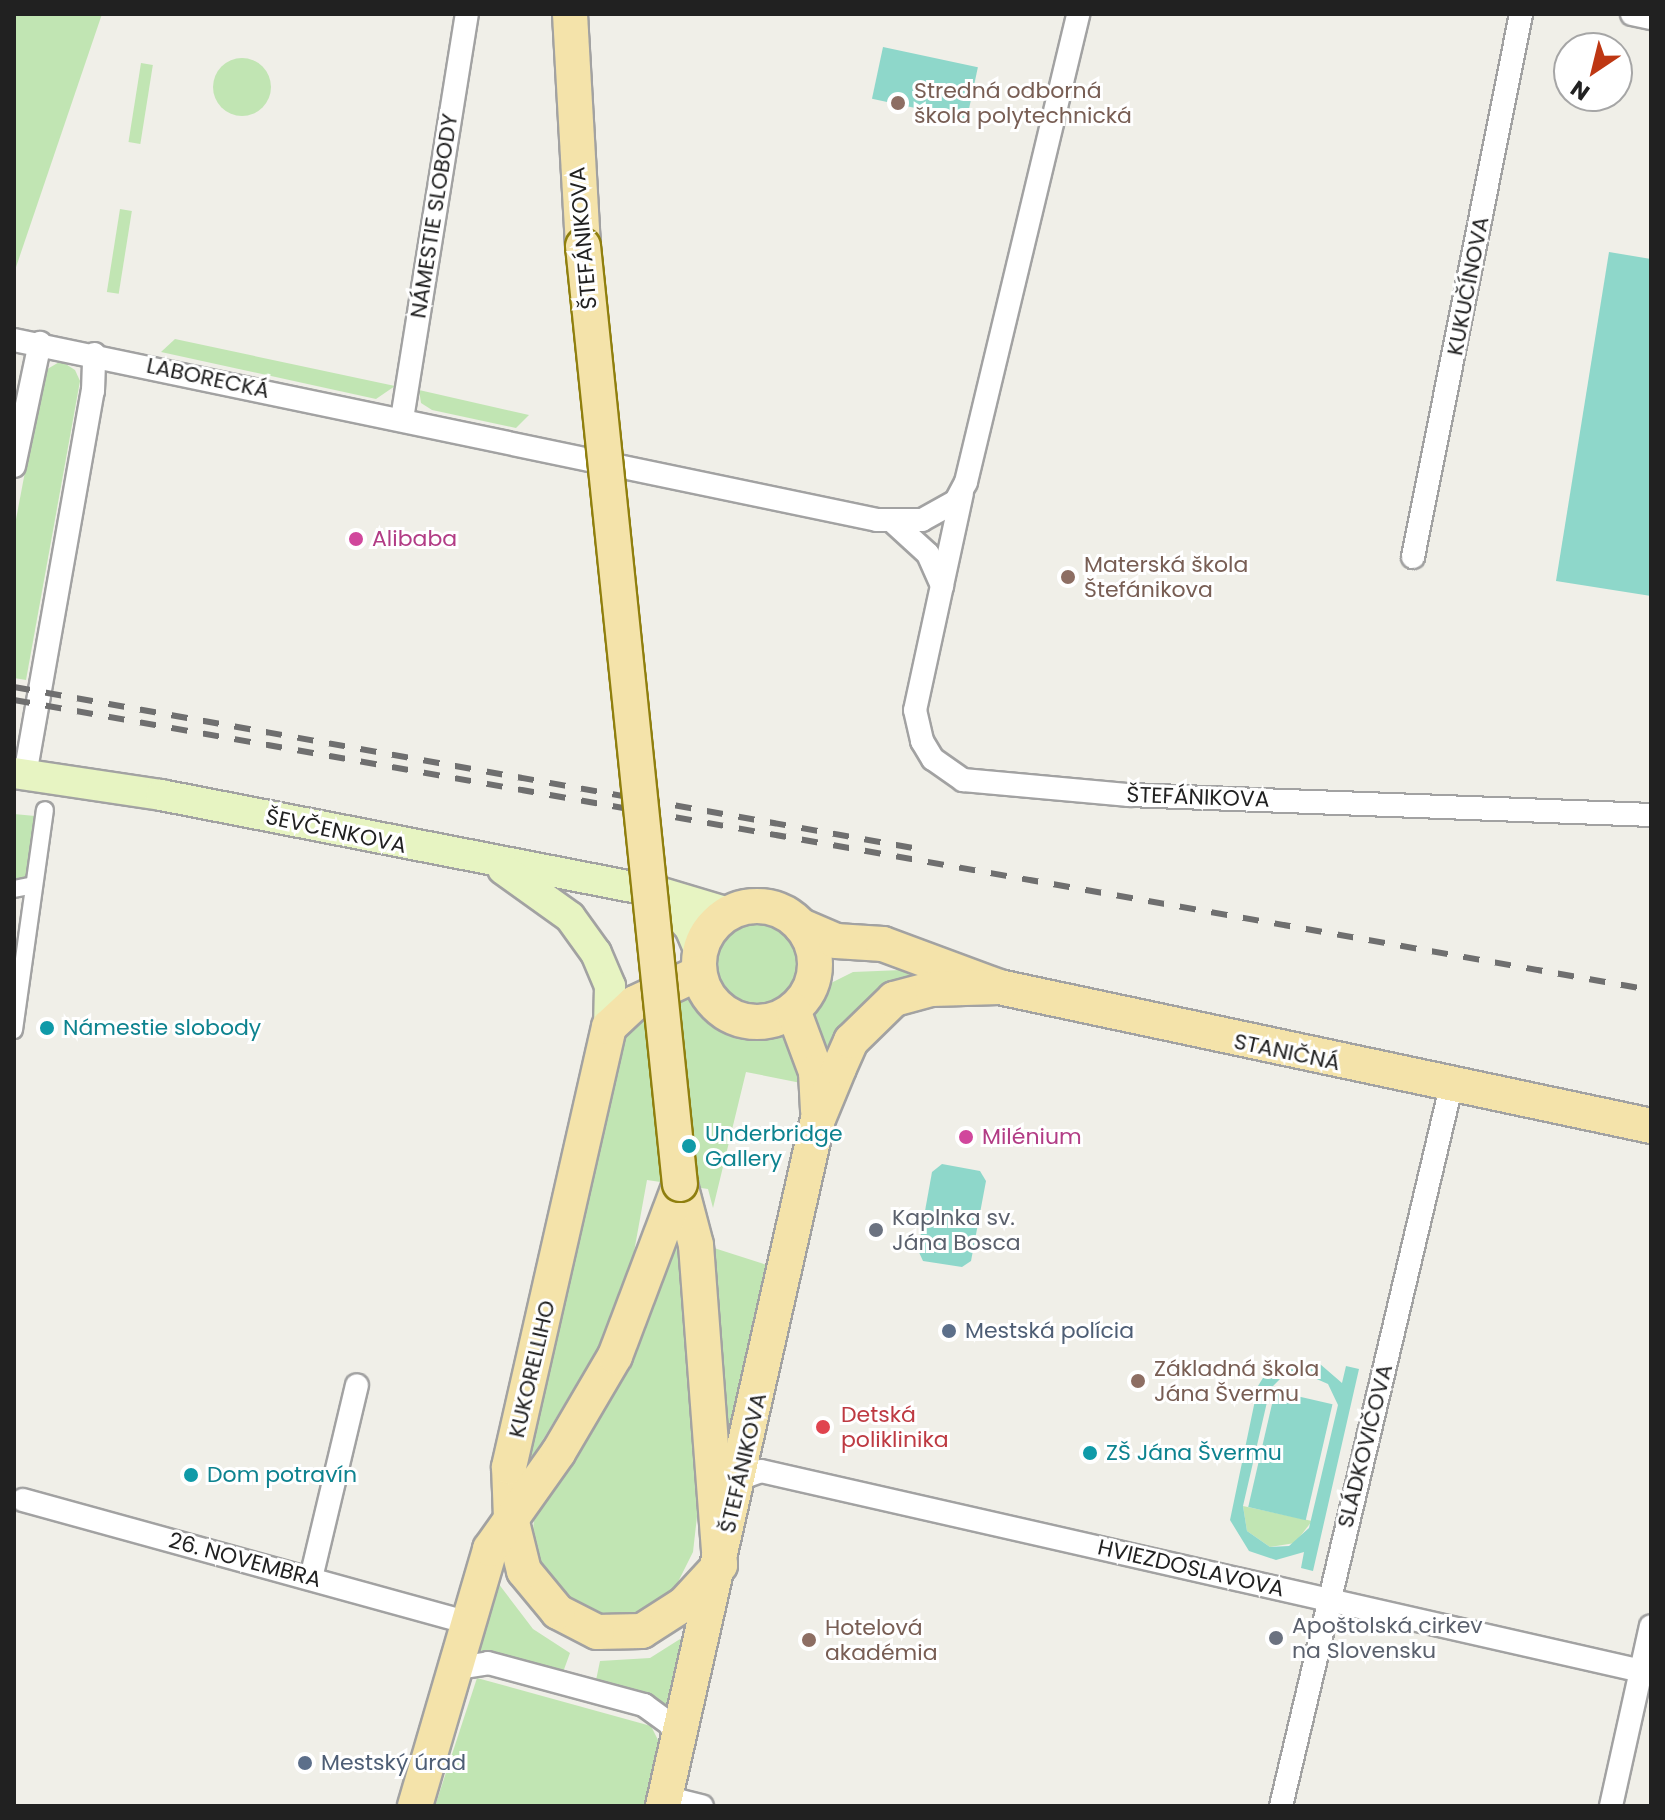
<!DOCTYPE html>
<meta charset="utf-8">
<style>
body{margin:0}
#map{position:relative;width:1665px;height:1820px;overflow:hidden;background:#f0efe8;font-family:Poppins,sans-serif}
div>[style]{position:absolute}
.grass>*{inset:0;background:#c1e5b3;transform-origin:0 0}
.round{border-radius:50%}
.pitch>*{inset:0;background:#8ed7ca;transform-origin:0 0}
.roads{filter:drop-shadow(2px 0 #a2a2a2) drop-shadow(-2px 0 #a2a2a2) drop-shadow(0 2px #a2a2a2) drop-shadow(0 -2px #a2a2a2)}
.pedestrian>*{height:16px;margin:-8px;padding:0 8px;transform-origin:8px;border-radius:8px;background:#fff}
.minor>*{height:22px;margin:-11px;padding:0 11px;transform-origin:11px;border-radius:11px;background:#fff}
.secondary>*{height:30px;margin:-15px;padding:0 15px;transform-origin:15px;border-radius:15px;background:#e7f4c2}
.primary>*{height:34px;margin:-17px;padding:0 17px;transform-origin:17px;border-radius:17px;background:#f4e3aa}
.primary>.ring{margin:-17px;padding:0;box-sizing:content-box;background:none;border:34px solid #f4e3aa;border-radius:50%}
.rail>*{height:6px;margin-top:-3px;transform-origin:0;background:repeating-linear-gradient(90deg,#6f6f6f 0 16px,transparent 0 32px)}
.bridges{filter:drop-shadow(2px 0 #8f7f0e) drop-shadow(-2px 0 #8f7f0e) drop-shadow(0 2px #8f7f0e) drop-shadow(0 -2px #8f7f0e)}
.primary-bridge>*{height:34px;margin:-17px;padding:0 17px;transform-origin:17px;border-radius:17px;background:#f4e3aa}
.dots>*{width:22px;height:22px;translate:-50% -50%;box-sizing:border-box;border:4px solid #fff;border-radius:50%}
span{translate:-50% -50%;white-space:nowrap;text-align:center;line-height:1.15;-webkit-text-stroke:6px #fff;paint-order:stroke}
.education-label{font-size:22px;color:#785e54}
.left{translate:0 -50%;text-align:left}
.street-label{font-size:22px;color:#212121}
.hotel-label{font-size:22px;color:#b23c85}
.culture-label{font-size:22px;color:#0d838f}
.worship-label{font-size:22px;color:#5b616d}
.service-label{font-size:22px;color:#4e5e75}
.health-label{font-size:22px;color:#be3a42}
.frame{position:absolute;inset:0;border:16px solid #212121;pointer-events:none}
.north{position:absolute;left:1553px;top:32px;width:80px;height:80px;box-sizing:border-box;background:#fff;border:2px solid #a6a6a6;border-radius:50%;rotate:215deg;font-size:22px;font-weight:700;line-height:32px;text-align:center;color:#212121}
.north::after{content:'';display:block;margin:auto;width:28px;height:36px;background:#be3713;clip-path:polygon(50% 0,100% 100%,50% 72%,0 100%)}
</style>
<div id="map">
<div class="grass">
<i style="clip-path:polygon(14px 14px,102px 14px,14px 273px)"></i>
<i class="round" style="left:213px;top:58px;width:58px;height:58px"></i>
<i style="left:141px;top:63px;width:12px;height:80px;rotate:9deg"></i>
<i style="left:120px;top:209px;width:12px;height:84px;rotate:9deg"></i>
<i style="clip-path:polygon(175px 339px,395px 386px,376px 399px,161px 352px)"></i>
<i style="clip-path:polygon(61px 361px,75px 370px,80px 381px,26px 680px,14px 678px,14px 530px,44px 371px)"></i>
<i style="clip-path:polygon(419px 390px,529px 415px,516px 428px,432px 410px,421px 403px)"></i>
<i style="clip-path:polygon(14px 814px,35px 816px,27px 883px,14px 886px)"></i>
<i class="round" style="left:711px;top:916px;width:90px;height:90px"></i>
<i style="clip-path:polygon(902px 970px,920px 976px,860px 1006px,825px 1049px,808px 1007px,821px 988px,853px 972px)"></i>
<i style="clip-path:polygon(694px 988px,712px 1013px,733px 1024px,753px 1028px,785px 1021px,806px 1084px,746px 1072px,713px 1208px,708px 1189px,647px 1180px,632px 1263px,608px 1331px,529px 1463px,523px 1461px,621px 1030px)"></i>
<i style="clip-path:polygon(681px 1218px,701px 1481px,693px 1552px,675px 1588px,645px 1615px,601px 1619px,581px 1612px,540px 1570px,532px 1538px,534px 1520px)"></i>
<i style="clip-path:polygon(714px 1248px,770px 1266px,730px 1451px,722px 1355px)"></i>
<i style="clip-path:polygon(1243px 1506px,1312px 1521px,1295px 1543px,1270px 1547px,1247px 1531px)"></i>
<i style="clip-path:polygon(498px 1583px,533px 1629px,570px 1653px,562px 1675px,487px 1655px,470px 1656px)"></i>
<i style="clip-path:polygon(688px 1634px,668px 1708px,595px 1685px,600px 1661px,650px 1658px)"></i>
<i style="clip-path:polygon(477px 1678px,651px 1726px,660px 1744px,644px 1806px,435px 1806px)"></i>
</div>
<div class="pitch">
<i style="left:883px;top:47px;width:97px;height:53px;rotate:12deg"></i>
<i style="clip-path:polygon(1609px 252px,1651px 259px,1651px 596px,1556px 581px)"></i>
<i style="clip-path:polygon(942px 1164px,980px 1171px,986px 1181px,971px 1261px,962px 1267px,923px 1261px,918px 1250px,932px 1172px)"></i>
<i style="clip-path:polygon(evenodd,1288px 1362px,1320px 1364px,1342px 1383px,1346px 1366px,1359px 1369px,1313px 1571px,1301px 1568px,1304px 1552px,1276px 1560px,1249px 1551px,1230px 1520px,1258px 1386px,1266px 1373px,1288px 1362px,1303px 1373px,1328px 1384px,1338px 1405px,1309px 1528px,1289px 1546px,1270px 1547px,1247px 1531px,1243px 1506px,1270px 1389px,1281px 1378px,1303px 1373px)"></i>
<i style="left:1275px;top:1391px;width:59px;height:119px;rotate:13deg"></i>
</div>
<div class="roads">
<div class="pedestrian">
<i style="left:14px;top:889px;width:20px;rotate:-11deg"></i>
<i style="left:14px;top:1030px;width:222px;rotate:-82deg"></i>
</div>
<div class="minor">
<i style="left:1632px;top:14px;width:19px;rotate:12deg"></i>
<i style="left:14px;top:340px;width:882px;rotate:11.78deg"></i>
<i style="left:877px;top:520px;width:45px"></i>
<i style="left:922px;top:520px;width:39px;rotate:-29deg"></i>
<i style="left:956px;top:501px;width:21px;rotate:-62deg"></i>
<i style="left:966px;top:482px;width:481px;rotate:-76.5deg"></i>
<i style="left:402px;top:419px;width:410px;rotate:-80.9deg"></i>
<i style="left:14px;top:466px;width:126px;rotate:-78.1deg"></i>
<i style="left:962px;top:493px;width:222px;rotate:102.2deg"></i>
<i style="left:915px;top:710px;width:32px;rotate:77deg"></i>
<i style="left:922px;top:741px;width:21px;rotate:59deg"></i>
<i style="left:933px;top:759px;width:37px;rotate:35deg"></i>
<i style="left:963px;top:780px;width:167px;rotate:5.2deg"></i>
<i style="left:1129px;top:795px;width:522px;rotate:2.19deg"></i>
<i style="left:893px;top:522px;width:47px;rotate:42.4deg"></i>
<i style="left:928px;top:554px;width:35px;rotate:66deg"></i>
<i style="left:1413px;top:557px;width:554px;rotate:-78.75deg"></i>
<i style="left:25px;top:775px;width:390px;rotate:-80deg"></i>
<i style="left:93px;top:391px;width:37px;rotate:-88deg"></i>
<i style="left:741px;top:1478px;width:21px;rotate:-19deg"></i>
<i style="left:761px;top:1471px;width:902px;rotate:12.8deg"></i>
<i style="left:23px;top:1500px;width:459px;rotate:15.4deg"></i>
<i style="left:311px;top:1578px;width:198px;rotate:-76.6deg"></i>
<i style="left:452px;top:1669px;width:36px;rotate:-9deg"></i>
<i style="left:488px;top:1663px;width:162px;rotate:15.1deg"></i>
<i style="left:644px;top:1705px;width:32px;rotate:36deg"></i>
<i style="left:670px;top:1724px;width:20px;rotate:66deg"></i>
<i style="left:665px;top:1797px;width:38px;rotate:14deg"></i>
<i style="left:1281px;top:1806px;width:739px;rotate:-76.7deg"></i>
<i style="left:1611px;top:1806px;width:184px;rotate:-77.5deg"></i>
</div>
<div class="secondary">
<i style="left:14px;top:773px;width:149px;rotate:8.5deg"></i>
<i style="left:161px;top:795px;width:506px;rotate:11.04deg"></i>
<i style="left:658px;top:892px;width:74px;rotate:16.5deg"></i>
<i style="left:503px;top:869px;width:82px;rotate:35.6deg"></i>
<i style="left:570px;top:917px;width:44px;rotate:54.2deg"></i>
<i style="left:596px;top:953px;width:36px;rotate:67deg"></i>
<i style="left:610px;top:986px;width:41px;rotate:91.4deg"></i>
<i style="left:659px;top:894px;width:46px;rotate:47.6deg"></i>
<i style="left:690px;top:928px;width:25px;rotate:67deg"></i>
</div>
<div class="primary">
<i style="left:570px;top:14px;width:232px;rotate:86.8deg"></i>
<i class="ring" style="left:699px;top:906px;width:82px;height:82px"></i>
<i style="left:801px;top:926px;width:38px;rotate:23deg"></i>
<i style="left:836px;top:941px;width:47px;rotate:3.7deg"></i>
<i style="left:883px;top:944px;width:124px;rotate:20.3deg"></i>
<i style="left:999px;top:987px;width:667px;rotate:12.03deg"></i>
<i style="left:793px;top:1010px;width:66px;rotate:69.6deg"></i>
<i style="left:816px;top:1072px;width:39px;rotate:87deg"></i>
<i style="left:680px;top:1184px;width:63px;rotate:75.3deg"></i>
<i style="left:696px;top:1245px;width:321px;rotate:85.7deg"></i>
<i style="left:720px;top:1565px;width:53px;rotate:132.7deg"></i>
<i style="left:684px;top:1604px;width:50px;rotate:147.3deg"></i>
<i style="left:642px;top:1631px;width:45px;rotate:178.7deg"></i>
<i style="left:597px;top:1632px;width:44px;rotate:-152.9deg"></i>
<i style="left:558px;top:1612px;width:53px;rotate:-129.7deg"></i>
<i style="left:524px;top:1571px;width:55px;rotate:-103.8deg"></i>
<i style="left:511px;top:1518px;width:51px;rotate:-92.2deg"></i>
<i style="left:509px;top:1467px;width:451px;rotate:-77.2deg"></i>
<i style="left:609px;top:1027px;width:35px;rotate:-43deg"></i>
<i style="left:635px;top:1003px;width:71px;rotate:-25.1deg"></i>
<i style="left:415px;top:1806px;width:268px;rotate:-73.7deg"></i>
<i style="left:490px;top:1549px;width:118px;rotate:-54.7deg"></i>
<i style="left:558px;top:1453px;width:113px;rotate:-59.6deg"></i>
<i style="left:615px;top:1356px;width:184px;rotate:-69.3deg"></i>
<i style="left:663px;top:1806px;width:704px;rotate:-77.29deg"></i>
<i style="left:818px;top:1119px;width:55px;rotate:-67.6deg"></i>
<i style="left:839px;top:1068px;width:30px;rotate:-66deg"></i>
<i style="left:851px;top:1041px;width:60px;rotate:-44.3deg"></i>
<i style="left:894px;top:999px;width:39px;rotate:-15deg"></i>
<i style="left:932px;top:989px;width:67px;rotate:-1.7deg"></i>
</div>
</div>
<div class="rail">
<i style="left:14px;top:687px;width:919px;rotate:10.15deg"></i>
<i style="left:14px;top:700px;width:1662px;rotate:10.05deg"></i>
</div>
<div class="bridges">
<div class="primary-bridge">
<i style="left:583px;top:246px;width:943px;rotate:84.1deg"></i>
</div>
</div>
<div class="dots">
<i style="left:898px;top:103px;background:#8d6e63"></i>
<i style="left:356px;top:539px;background:#d1479c"></i>
<i style="left:1068px;top:577px;background:#8d6e63"></i>
<i style="left:47px;top:1028px;background:#0f9aa8"></i>
<i style="left:966px;top:1137px;background:#d1479c"></i>
<i style="left:689px;top:1146px;background:#0f9aa8"></i>
<i style="left:876px;top:1230px;background:#6b7280"></i>
<i style="left:949px;top:1331px;background:#5c6f8a"></i>
<i style="left:1138px;top:1381px;background:#8d6e63"></i>
<i style="left:823px;top:1427px;background:#e0444e"></i>
<i style="left:1090px;top:1453px;background:#0f9aa8"></i>
<i style="left:191px;top:1475px;background:#0f9aa8"></i>
<i style="left:1276px;top:1638px;background:#6b7280"></i>
<i style="left:809px;top:1640px;background:#8d6e63"></i>
<i style="left:305px;top:1763px;background:#5c6f8a"></i>
</div>
<div class="education-label">
<span class="left" style="left:914px;top:103px">Stredná odborná<br>škola polytechnická</span>
<span class="left" style="left:1084px;top:577px">Materská škola<br>Štefánikova</span>
<span class="left" style="left:1154px;top:1381px">Základná škola<br>Jána Švermu</span>
<span class="left" style="left:825px;top:1640px">Hotelová<br>akadémia</span>
</div>
<div class="street-label">
<span style="left:434px;top:216px;rotate:-81deg">NÁMESTIE SLOBODY</span>
<span style="left:583px;top:238px;rotate:-95deg">ŠTEFÁNIKOVA</span>
<span style="left:1468px;top:286px;rotate:-79deg">KUKUČÍNOVA</span>
<span style="left:208px;top:378px;rotate:12deg">LABORECKÁ</span>
<span style="left:1198px;top:797px;rotate:2deg">ŠTEFÁNIKOVA</span>
<span style="left:336px;top:831px;rotate:12deg">ŠEVČENKOVA</span>
<span style="left:1287px;top:1052px;rotate:12deg">STANIČNÁ</span>
<span style="left:532px;top:1369px;rotate:-77deg">KUKORELLIHO</span>
<span style="left:1365px;top:1446px;rotate:-76deg">SLÁDKOVIČOVA</span>
<span style="left:743px;top:1463px;rotate:-77deg">ŠTEFÁNIKOVA</span>
<span style="left:245px;top:1560px;rotate:15deg">26. NOVEMBRA</span>
<span style="left:1191px;top:1568px;rotate:13deg">HVIEZDOSLAVOVA</span>
</div>
<div class="hotel-label">
<span class="left" style="left:372px;top:539px">Alibaba</span>
<span class="left" style="left:982px;top:1137px">Milénium</span>
</div>
<div class="culture-label">
<span class="left" style="left:63px;top:1028px">Námestie slobody</span>
<span class="left" style="left:705px;top:1146px">Underbridge<br>Gallery</span>
<span class="left" style="left:1106px;top:1453px">ZŠ Jána Švermu</span>
<span class="left" style="left:207px;top:1475px">Dom potravín</span>
</div>
<div class="worship-label">
<span class="left" style="left:892px;top:1230px">Kaplnka sv.<br>Jána Bosca</span>
<span class="left" style="left:1292px;top:1638px">Apoštolská cirkev<br>na Slovensku</span>
</div>
<div class="service-label">
<span class="left" style="left:965px;top:1331px">Mestská polícia</span>
<span class="left" style="left:321px;top:1763px">Mestský úrad</span>
</div>
<div class="health-label">
<span class="left" style="left:841px;top:1427px">Detská<br>poliklinika</span>
</div>
<div class="frame"></div>
<div class="north">N</div>
</div>
